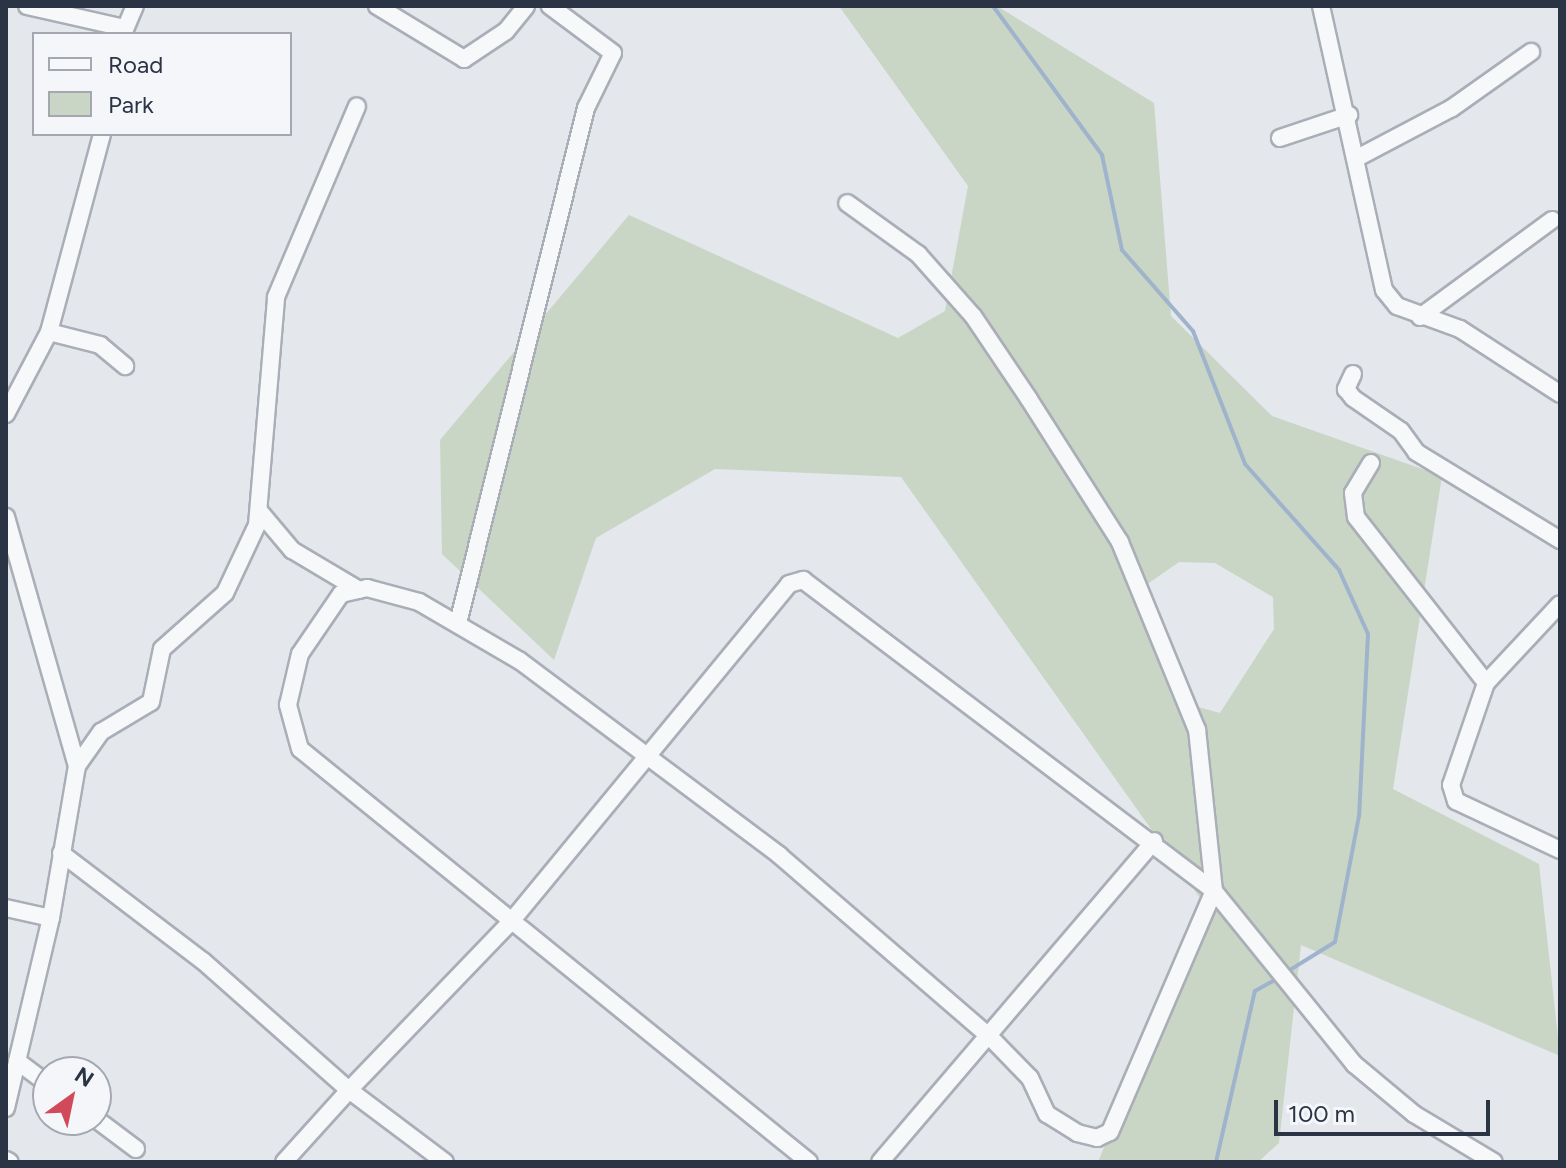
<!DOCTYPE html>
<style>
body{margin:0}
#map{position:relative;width:1566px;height:1168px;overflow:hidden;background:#e4e7ec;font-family:Figtree,sans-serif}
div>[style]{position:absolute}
.green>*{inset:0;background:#c9d6c5}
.stream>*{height:4px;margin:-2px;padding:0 2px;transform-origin:2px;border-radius:2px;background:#9fb4cc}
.roads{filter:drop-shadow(2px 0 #a9aeb7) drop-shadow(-2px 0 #a9aeb7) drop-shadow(0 2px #a9aeb7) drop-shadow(0 -2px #a9aeb7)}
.street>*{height:16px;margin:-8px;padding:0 8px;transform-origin:8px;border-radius:8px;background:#f7f8fa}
span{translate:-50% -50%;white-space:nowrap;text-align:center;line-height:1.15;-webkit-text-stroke:8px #f4f6f9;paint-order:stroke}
.frame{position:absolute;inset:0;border:8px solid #2b3445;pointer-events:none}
.legend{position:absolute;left:32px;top:32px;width:260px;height:104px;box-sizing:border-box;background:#f4f6f9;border:2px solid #a4a8b1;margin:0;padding:10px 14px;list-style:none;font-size:24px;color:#2b3445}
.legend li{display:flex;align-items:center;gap:16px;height:40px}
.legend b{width:40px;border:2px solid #a4a8b1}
.north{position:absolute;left:32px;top:1056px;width:80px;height:80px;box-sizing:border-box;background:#f4f6f9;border:2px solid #a4a8b1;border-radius:50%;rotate:33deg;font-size:22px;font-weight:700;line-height:32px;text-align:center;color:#2b3445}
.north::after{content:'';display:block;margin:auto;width:28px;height:36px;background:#d1495b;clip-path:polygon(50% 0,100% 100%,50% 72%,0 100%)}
.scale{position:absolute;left:1274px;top:1100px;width:216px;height:36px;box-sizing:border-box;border:4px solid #2b3445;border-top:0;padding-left:10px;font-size:24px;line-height:28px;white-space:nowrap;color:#2b3445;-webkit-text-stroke:6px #f4f6f9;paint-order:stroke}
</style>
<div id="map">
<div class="green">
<i style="clip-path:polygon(evenodd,839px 6px,997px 6px,1154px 103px,1171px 316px,1272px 416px,1442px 476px,1393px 789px,1539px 864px,1560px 1056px,1301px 945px,1279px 1143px,1258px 1162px,1098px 1162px,1205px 905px,901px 477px,715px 469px,596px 538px,554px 660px,442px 554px,440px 440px,629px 215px,898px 338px,945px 311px,968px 186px,839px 6px,1179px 562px,1215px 563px,1273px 597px,1274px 629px,1220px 713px,1173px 700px,1133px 594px,1179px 562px)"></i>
</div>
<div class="stream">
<i style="left:993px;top:6px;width:185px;rotate:53.8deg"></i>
<i style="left:1102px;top:155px;width:97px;rotate:78.1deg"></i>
<i style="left:1122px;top:250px;width:108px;rotate:48.8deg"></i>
<i style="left:1193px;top:331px;width:143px;rotate:68.6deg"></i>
<i style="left:1245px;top:464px;width:142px;rotate:48.4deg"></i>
<i style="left:1339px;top:570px;width:70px;rotate:65.6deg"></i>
<i style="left:1368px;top:634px;width:182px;rotate:92.8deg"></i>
<i style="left:1359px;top:816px;width:128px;rotate:100.8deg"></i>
<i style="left:1335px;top:942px;width:59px;rotate:148.2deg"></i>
<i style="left:1216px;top:1162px;width:175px;rotate:-77.2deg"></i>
<i style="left:1255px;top:991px;width:26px;rotate:-29deg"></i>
</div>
<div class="roads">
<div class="street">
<i style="left:27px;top:6px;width:100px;rotate:12.7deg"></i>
<i style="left:377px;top:6px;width:102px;rotate:31.3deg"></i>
<i style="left:464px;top:59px;width:50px;rotate:-33.7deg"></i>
<i style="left:506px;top:31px;width:32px;rotate:-51deg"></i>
<i style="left:1321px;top:6px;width:291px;rotate:77.5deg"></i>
<i style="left:1384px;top:290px;width:21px;rotate:51deg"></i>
<i style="left:1397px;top:306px;width:67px;rotate:20.1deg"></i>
<i style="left:1460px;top:329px;width:119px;rotate:33deg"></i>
<i style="left:123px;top:34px;width:30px;rotate:-67deg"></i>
<i style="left:1280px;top:138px;width:73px;rotate:-18.4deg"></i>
<i style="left:1359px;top:157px;width:105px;rotate:-27.8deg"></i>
<i style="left:1452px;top:108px;width:97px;rotate:-35.3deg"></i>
<i style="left:1420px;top:317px;width:164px;rotate:-36.3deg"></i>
<i style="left:49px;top:332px;width:53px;rotate:14.3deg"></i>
<i style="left:100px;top:345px;width:33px;rotate:40deg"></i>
<i style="left:1353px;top:374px;width:17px;rotate:115deg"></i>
<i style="left:1346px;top:389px;width:11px;rotate:52deg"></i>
<i style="left:1353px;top:398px;width:58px;rotate:34.5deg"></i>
<i style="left:1401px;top:431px;width:26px;rotate:54deg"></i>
<i style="left:1416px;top:452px;width:169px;rotate:31.4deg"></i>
<i style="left:6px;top:414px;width:93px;rotate:-62.3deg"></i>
<i style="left:49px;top:332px;width:205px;rotate:-75deg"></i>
<i style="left:1371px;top:463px;width:35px;rotate:121deg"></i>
<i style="left:1353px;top:493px;width:24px;rotate:83deg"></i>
<i style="left:1356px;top:517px;width:211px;rotate:51.9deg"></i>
<i style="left:1486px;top:683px;width:108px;rotate:108.9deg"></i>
<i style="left:1451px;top:785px;width:17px;rotate:73deg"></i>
<i style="left:1456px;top:801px;width:115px;rotate:25.2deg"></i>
<i style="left:260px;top:512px;width:50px;rotate:49.9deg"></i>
<i style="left:292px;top:550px;width:78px;rotate:30.8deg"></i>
<i style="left:6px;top:517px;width:259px;rotate:74.1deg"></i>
<i style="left:458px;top:623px;width:531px;rotate:-76.04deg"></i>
<i style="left:586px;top:108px;width:61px;rotate:-63.9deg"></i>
<i style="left:613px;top:53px;width:79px;rotate:-143.3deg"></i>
<i style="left:1486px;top:683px;width:108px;rotate:-46.9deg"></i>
<i style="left:61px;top:853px;width:178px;rotate:37.3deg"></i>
<i style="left:203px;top:961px;width:195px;rotate:41.5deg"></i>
<i style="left:349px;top:1090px;width:231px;rotate:-46.1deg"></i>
<i style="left:509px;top:924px;width:440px;rotate:-50.5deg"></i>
<i style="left:789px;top:584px;width:15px;rotate:-16deg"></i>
<i style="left:803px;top:580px;width:515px;rotate:37.11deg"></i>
<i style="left:1214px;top:891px;width:223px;rotate:51deg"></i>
<i style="left:1354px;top:1064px;width:78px;rotate:39.8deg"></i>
<i style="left:1414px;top:1114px;width:93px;rotate:31deg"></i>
<i style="left:6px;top:908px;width:46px;rotate:12.5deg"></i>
<i style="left:17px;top:1061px;width:39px;rotate:37deg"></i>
<i style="left:6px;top:1108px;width:195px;rotate:-76.7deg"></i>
<i style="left:51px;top:918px;width:154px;rotate:-80.3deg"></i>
<i style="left:77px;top:766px;width:42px;rotate:-54.8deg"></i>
<i style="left:101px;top:732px;width:58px;rotate:-31deg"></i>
<i style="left:151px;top:702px;width:54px;rotate:-78.3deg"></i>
<i style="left:162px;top:649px;width:84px;rotate:-41.6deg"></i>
<i style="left:225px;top:593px;width:75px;rotate:-64.8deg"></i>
<i style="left:257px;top:525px;width:229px;rotate:-85.2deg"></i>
<i style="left:276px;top:297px;width:207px;rotate:-67deg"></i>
<i style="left:96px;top:1119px;width:50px;rotate:36.9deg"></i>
<i style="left:6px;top:1160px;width:4px;rotate:27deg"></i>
<i style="left:284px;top:1162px;width:97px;rotate:-47.9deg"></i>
<i style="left:349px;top:1090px;width:120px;rotate:36.9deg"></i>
<i style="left:809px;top:1162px;width:655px;rotate:-140.94deg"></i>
<i style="left:300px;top:749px;width:46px;rotate:-105.3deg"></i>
<i style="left:288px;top:705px;width:52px;rotate:-76.8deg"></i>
<i style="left:300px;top:654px;width:73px;rotate:-55.7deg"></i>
<i style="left:341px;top:594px;width:27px;rotate:-13deg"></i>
<i style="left:367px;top:588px;width:54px;rotate:15.1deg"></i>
<i style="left:419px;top:602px;width:117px;rotate:30.3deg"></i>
<i style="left:520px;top:661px;width:324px;rotate:36.8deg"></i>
<i style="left:779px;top:855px;width:279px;rotate:40.8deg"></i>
<i style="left:990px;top:1037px;width:57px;rotate:45.7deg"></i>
<i style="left:1030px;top:1078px;width:40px;rotate:65deg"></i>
<i style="left:1047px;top:1114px;width:36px;rotate:32deg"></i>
<i style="left:1077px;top:1133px;width:21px;rotate:14deg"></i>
<i style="left:1097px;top:1138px;width:14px;rotate:-25deg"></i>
<i style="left:1110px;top:1132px;width:262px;rotate:-66.7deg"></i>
<i style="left:1214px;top:891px;width:162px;rotate:-96deg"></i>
<i style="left:1197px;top:730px;width:203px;rotate:-112.3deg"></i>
<i style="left:1120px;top:542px;width:169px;rotate:-122.5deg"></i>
<i style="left:1029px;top:399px;width:100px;rotate:-124deg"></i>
<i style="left:973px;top:316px;width:83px;rotate:-131.6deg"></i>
<i style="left:918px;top:254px;width:87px;rotate:-144.3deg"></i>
<i style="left:880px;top:1162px;width:422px;rotate:-49.5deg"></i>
</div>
</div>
<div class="frame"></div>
<ul class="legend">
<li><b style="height:10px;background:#f7f8fa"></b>Road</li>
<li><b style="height:22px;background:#c9d6c5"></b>Park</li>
</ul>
<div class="north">N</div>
<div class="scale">100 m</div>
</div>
